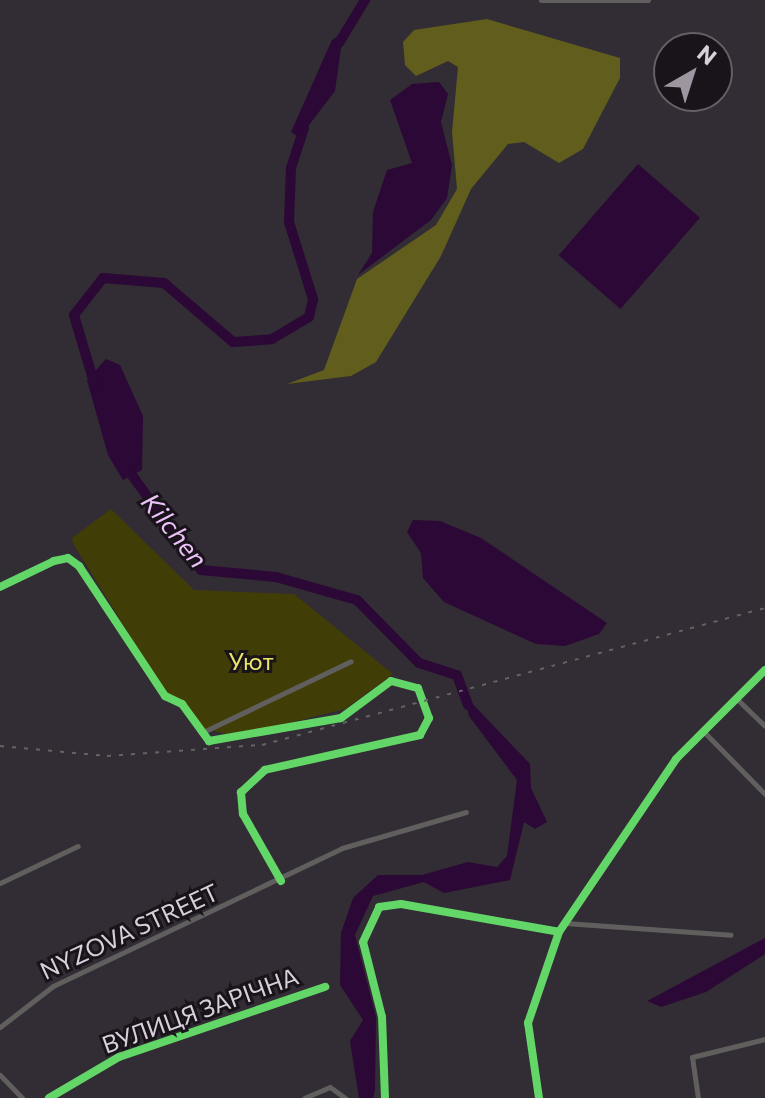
<!DOCTYPE html>
<meta charset="utf-8">
<style>
body{margin:0}
#map{position:relative;width:765px;height:1098px;overflow:hidden;background:#322c34;font-family:Commissioner,sans-serif}
div>[style]{position:absolute}
.green>*{inset:0;background:#413d07}
.forest>*{inset:0;background:#615d1d}
.water>*{inset:0;background:#2b0835;transform-origin:0 0}
.river>*{height:10px;margin:-5px;padding:0 5px;transform-origin:5px;border-radius:5px;background:#2b0835}
.street>*{height:5px;margin:-2.5px;padding:0 2.5px;transform-origin:2.5px;border-radius:2.5px;background:#605f5e}
.fast>*{height:8px;margin:-4px;padding:0 4px;transform-origin:4px;border-radius:4px;background:#63d668}
.rail>*{height:2px;margin-top:-1px;transform-origin:0;background:repeating-linear-gradient(90deg,#656264 0 4px,transparent 0 12px)}
span{translate:-50% -50%;white-space:nowrap;text-align:center;line-height:1.15;-webkit-text-stroke:6px #19131a;paint-order:stroke}
.park-label{font-size:24px;color:#ebe667}
.street-label{font-size:24px;color:#d7cfda}
.water-label{font-size:26px;color:#ecc2fa;font-style:italic}
.north{position:absolute;left:653px;top:32px;width:80px;height:80px;box-sizing:border-box;background:#19131a;border:2px solid #655e67;border-radius:50%;rotate:39deg;font-size:22px;font-weight:700;line-height:32px;text-align:center;color:#d7cfda}
.north::after{content:'';display:block;margin:auto;width:28px;height:36px;background:#9d96a0;clip-path:polygon(50% 0,100% 100%,50% 72%,0 100%)}
</style>
<div id="map">
<div class="green">
<i style="clip-path:polygon(111px 509px,194px 590px,294px 594px,393px 674px,345px 709px,236px 736px,204px 729px,162px 687px,74px 545px,72px 538px)"></i>
</div>
<div class="forest">
<i style="clip-path:polygon(487px 19px,620px 58px,620px 78px,583px 149px,559px 163px,524px 142px,508px 144px,471px 189px,441px 256px,376px 362px,351px 376px,287px 384px,324px 370px,357px 279px,436px 225px,457px 189px,452px 132px,458px 67px,448px 61px,416px 76px,405px 65px,403px 42px,414px 30px)"></i>
</div>
<div class="water">
<i style="clip-path:polygon(343px 33px,335px 91px,299px 138px,291px 132px,332px 40px)"></i>
<i style="clip-path:polygon(439px 82px,448px 94px,441px 122px,452px 165px,447px 198px,431px 220px,358px 275px,372px 253px,373px 212px,387px 170px,412px 163px,390px 100px,412px 84px)"></i>
<i style="left:638px;top:164px;width:82px;height:121px;rotate:41deg"></i>
<i style="clip-path:polygon(106px 359px,120px 365px,143px 416px,142px 470px,123px 480px,108px 455px,87px 380px)"></i>
<i style="clip-path:polygon(413px 520px,440px 521px,481px 538px,607px 623px,599px 634px,565px 646px,536px 644px,444px 602px,423px 578px,421px 553px,407px 532px)"></i>
<i style="clip-path:polygon(464px 695px,530px 764px,531px 788px,547px 822px,535px 829px,524px 822px,510px 880px,444px 893px,424px 882px,373px 896px,355px 935px,376px 1017px,375px 1090px,373px 1098px,359px 1098px,350px 1041px,363px 1020px,340px 985px,341px 933px,353px 898px,378px 875px,422px 875px,468px 862px,497px 867px,507px 856px,517px 780px,469px 716px)"></i>
<i style="clip-path:polygon(765px 938px,765px 954px,706px 992px,661px 1007px,647px 1001px)"></i>
</div>
<div class="river">
<i style="left:339px;top:43px;width:50px;rotate:-58.8deg"></i>
<i style="left:96px;top:389px;width:77px;rotate:-106.6deg"></i>
<i style="left:74px;top:315px;width:47px;rotate:-51.9deg"></i>
<i style="left:103px;top:278px;width:61px;rotate:4.7deg"></i>
<i style="left:164px;top:283px;width:91px;rotate:40.5deg"></i>
<i style="left:233px;top:342px;width:39px;rotate:-4deg"></i>
<i style="left:272px;top:339px;width:43px;rotate:-30.7deg"></i>
<i style="left:309px;top:317px;width:18px;rotate:-77deg"></i>
<i style="left:313px;top:299px;width:81px;rotate:-107.3deg"></i>
<i style="left:289px;top:222px;width:54px;rotate:-87.9deg"></i>
<i style="left:291px;top:168px;width:42px;rotate:-72deg"></i>
<i style="left:126px;top:467px;width:127px;rotate:53.9deg"></i>
<i style="left:201px;top:570px;width:75px;rotate:5.3deg"></i>
<i style="left:276px;top:577px;width:84px;rotate:15.9deg"></i>
<i style="left:357px;top:600px;width:88px;rotate:45.5deg"></i>
<i style="left:419px;top:663px;width:40px;rotate:18deg"></i>
<i style="left:457px;top:675px;width:32px;rotate:70deg"></i>
</div>
<div class="street">
<i style="left:541px;top:0;width:107px"></i>
<i style="left:738px;top:700px;width:37px;rotate:44deg"></i>
<i style="left:201px;top:733px;width:166px;rotate:-25.6deg"></i>
<i style="left:706px;top:734px;width:84px;rotate:45.5deg"></i>
<i style="left:0;top:883px;width:86px;rotate:-25.4deg"></i>
<i style="left:565px;top:923px;width:166px;rotate:4.1deg"></i>
<i style="left:0;top:1027px;width:67px;rotate:-37.7deg"></i>
<i style="left:53px;top:986px;width:320px;rotate:-25.5deg"></i>
<i style="left:342px;top:848px;width:129px;rotate:-16.2deg"></i>
<i style="left:0;top:1075px;width:32px;rotate:46deg"></i>
<i style="left:304px;top:1098px;width:28px;rotate:-23deg"></i>
<i style="left:330px;top:1087px;width:19px;rotate:36deg"></i>
<i style="left:698px;top:1098px;width:41px;rotate:-98.3deg"></i>
<i style="left:692px;top:1057px;width:75px;rotate:-13.9deg"></i>
</div>
<div class="fast">
<i style="left:0;top:587px;width:60px;rotate:-25.7deg"></i>
<i style="left:54px;top:561px;width:14px;rotate:-12deg"></i>
<i style="left:68px;top:558px;width:14px;rotate:36deg"></i>
<i style="left:79px;top:566px;width:156px;rotate:56.5deg"></i>
<i style="left:165px;top:696px;width:19px;rotate:25deg"></i>
<i style="left:182px;top:704px;width:46px;rotate:53.9deg"></i>
<i style="left:209px;top:741px;width:134px;rotate:-9.9deg"></i>
<i style="left:341px;top:718px;width:62px;rotate:-36.5deg"></i>
<i style="left:391px;top:681px;width:28px;rotate:15deg"></i>
<i style="left:418px;top:688px;width:32px;rotate:70deg"></i>
<i style="left:429px;top:718px;width:19px;rotate:118deg"></i>
<i style="left:420px;top:735px;width:159px;rotate:167.3deg"></i>
<i style="left:265px;top:770px;width:33px;rotate:137deg"></i>
<i style="left:241px;top:792px;width:22px;rotate:85deg"></i>
<i style="left:243px;top:814px;width:77px;rotate:60.4deg"></i>
<i style="left:49px;top:1098px;width:81px;rotate:-30.4deg"></i>
<i style="left:119px;top:1057px;width:218px;rotate:-18.8deg"></i>
<i style="left:385px;top:1098px;width:81px;rotate:-92.1deg"></i>
<i style="left:382px;top:1017px;width:77px;rotate:-104.2deg"></i>
<i style="left:363px;top:942px;width:38px;rotate:-65deg"></i>
<i style="left:379px;top:907px;width:22px;rotate:-8deg"></i>
<i style="left:401px;top:904px;width:160px;rotate:10deg"></i>
<i style="left:539px;top:1098px;width:76px;rotate:-98.3deg"></i>
<i style="left:528px;top:1023px;width:96px;rotate:-71.2deg"></i>
<i style="left:559px;top:932px;width:209px;rotate:-55.9deg"></i>
<i style="left:676px;top:759px;width:126px;rotate:-45deg"></i>
</div>
<div class="rail">
<i style="left:0;top:746px;width:107px;rotate:5.3deg"></i>
<i style="left:107px;top:756px;width:155px;rotate:-4.1deg"></i>
<i style="left:262px;top:745px;width:521px;rotate:-15.24deg"></i>
</div>
<div class="park-label">
<span style="left:251px;top:661px">Уют</span>
</div>
<div class="street-label">
<span style="left:129px;top:931px;rotate:-25deg">NYZOVA STREET</span>
<span style="left:200px;top:1010px;rotate:-20deg">ВУЛИЦЯ ЗАРІЧНА</span>
</div>
<div class="water-label">
<span style="left:175px;top:530px;rotate:51deg">Kilchen</span>
</div>
<div class="north">N</div>
</div>
